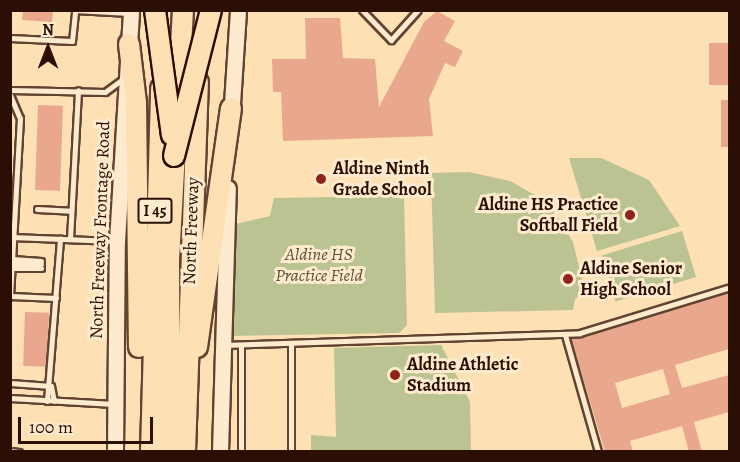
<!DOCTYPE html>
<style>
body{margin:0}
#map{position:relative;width:740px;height:462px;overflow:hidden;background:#fde0b4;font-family:Alegreya,serif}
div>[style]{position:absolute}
.green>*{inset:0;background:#bac391;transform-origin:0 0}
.building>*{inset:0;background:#e9a88d;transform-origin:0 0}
.roads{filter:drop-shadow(2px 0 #604331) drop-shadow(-2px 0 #604331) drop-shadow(0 2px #604331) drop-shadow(0 -2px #604331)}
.service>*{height:5px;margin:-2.5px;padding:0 2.5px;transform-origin:2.5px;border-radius:2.5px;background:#feebce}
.secondary>*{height:15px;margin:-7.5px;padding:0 7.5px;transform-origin:7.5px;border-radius:7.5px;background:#feebce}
.motorway>*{height:20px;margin:-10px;padding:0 10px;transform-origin:10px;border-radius:10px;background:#fde0b4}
.bridges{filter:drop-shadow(2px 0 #2b0f05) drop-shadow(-2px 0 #2b0f05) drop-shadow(0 2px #2b0f05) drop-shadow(0 -2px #2b0f05)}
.motorway-bridge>*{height:20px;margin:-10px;padding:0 10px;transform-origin:10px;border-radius:10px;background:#fde0b4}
.dots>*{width:16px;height:16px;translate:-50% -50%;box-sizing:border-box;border:3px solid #feebce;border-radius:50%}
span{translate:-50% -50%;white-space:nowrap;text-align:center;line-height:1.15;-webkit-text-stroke:6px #feebce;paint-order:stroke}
.shield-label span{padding:2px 4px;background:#feebce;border:2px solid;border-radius:4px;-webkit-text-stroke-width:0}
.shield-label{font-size:16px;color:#2b0f05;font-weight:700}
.poi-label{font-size:18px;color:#2b0f05;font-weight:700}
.left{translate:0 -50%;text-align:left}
.right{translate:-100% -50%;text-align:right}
.street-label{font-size:18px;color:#2b0f05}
.park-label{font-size:18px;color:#5d4e36;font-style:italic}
.frame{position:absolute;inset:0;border:12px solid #2b0f05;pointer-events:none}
.north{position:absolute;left:18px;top:18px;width:60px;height:60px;-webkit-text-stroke:4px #feebce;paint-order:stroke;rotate:0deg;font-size:16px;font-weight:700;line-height:24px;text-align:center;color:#2b0f05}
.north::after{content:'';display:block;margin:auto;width:21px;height:27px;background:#2b0f05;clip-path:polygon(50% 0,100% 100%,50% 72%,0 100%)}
.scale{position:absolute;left:18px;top:417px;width:135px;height:27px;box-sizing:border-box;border:3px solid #2b0f05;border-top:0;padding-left:8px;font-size:18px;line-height:21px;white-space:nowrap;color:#2b0f05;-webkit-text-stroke:4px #feebce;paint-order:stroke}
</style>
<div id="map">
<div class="green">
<i style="clip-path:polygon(569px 158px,601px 158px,649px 180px,680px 226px,597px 251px)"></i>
<i style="clip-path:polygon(469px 172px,510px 181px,549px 203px,573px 242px,583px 284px,584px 295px,575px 299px,573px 310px,435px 313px,431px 173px)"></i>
<i style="clip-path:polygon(404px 196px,407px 325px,399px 333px,231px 336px,236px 224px,270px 216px,274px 198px)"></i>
<i style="left:682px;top:231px;width:48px;height:84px;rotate:73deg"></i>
<i style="clip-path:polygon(441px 345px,470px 402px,471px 451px,311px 451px,311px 435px,336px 437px,334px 348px)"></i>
</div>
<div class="building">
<i style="clip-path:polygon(23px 10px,53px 10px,52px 22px,22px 20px)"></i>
<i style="clip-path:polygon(437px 11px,455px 21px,444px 41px,463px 51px,455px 67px,445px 63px,429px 99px,433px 136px,283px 141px,281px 92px,273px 92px,272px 59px,306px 59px,305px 18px,340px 18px,343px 58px,375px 59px,379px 107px,424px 22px)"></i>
<i style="left:729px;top:43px;width:42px;height:20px;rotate:90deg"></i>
<i style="left:721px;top:100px;width:8px;height:47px"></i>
<i style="left:38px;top:105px;width:25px;height:85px;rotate:2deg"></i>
<i style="clip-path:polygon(evenodd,729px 292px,729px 349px,675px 365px,682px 388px,729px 375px,729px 412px,694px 422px,702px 452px,689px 452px,682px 426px,630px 441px,633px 452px,605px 452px,571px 338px,729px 292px,663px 369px,670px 394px,622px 408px,615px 383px,663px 369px)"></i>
<i style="left:25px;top:312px;width:24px;height:54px;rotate:2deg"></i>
</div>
<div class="roads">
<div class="service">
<i style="left:75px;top:10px;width:54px;rotate:3.2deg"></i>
<i style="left:362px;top:10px;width:42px;rotate:46deg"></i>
<i style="left:391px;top:40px;width:40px;rotate:-48deg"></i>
<i style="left:10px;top:38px;width:62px;rotate:2.8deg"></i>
<i style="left:72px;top:41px;width:30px;rotate:-84deg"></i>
<i style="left:10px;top:90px;width:95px;rotate:1.2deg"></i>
<i style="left:105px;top:92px;width:22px;rotate:-36deg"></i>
<i style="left:10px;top:95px;width:25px;rotate:67deg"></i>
<i style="left:20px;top:118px;width:179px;rotate:93.2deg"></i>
<i style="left:37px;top:209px;width:34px;rotate:3deg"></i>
<i style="left:11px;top:237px;width:104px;rotate:2.2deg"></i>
<i style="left:70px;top:239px;width:149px;rotate:-86.9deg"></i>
<i style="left:12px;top:259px;width:29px;rotate:4deg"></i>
<i style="left:12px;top:263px;width:29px;rotate:2deg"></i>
<i style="left:12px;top:268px;width:29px"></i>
<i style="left:11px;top:296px;width:45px;rotate:2.5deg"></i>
<i style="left:565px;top:335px;width:122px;rotate:74.2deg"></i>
<i style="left:291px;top:343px;width:109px;rotate:90deg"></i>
<i style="left:225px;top:345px;width:355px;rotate:-1.9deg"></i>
<i style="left:580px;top:333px;width:157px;rotate:-17deg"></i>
<i style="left:10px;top:383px;width:41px;rotate:4.2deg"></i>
<i style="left:51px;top:386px;width:15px;rotate:79deg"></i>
<i style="left:10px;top:398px;width:104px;rotate:3.3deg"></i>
<i style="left:47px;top:401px;width:163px;rotate:-85.4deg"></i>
<i style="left:10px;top:451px;width:9px;rotate:6deg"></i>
<i style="left:241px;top:452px;width:107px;rotate:-90deg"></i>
</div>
<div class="secondary">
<i style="left:231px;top:119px;width:109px;rotate:-86.3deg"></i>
<i style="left:115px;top:452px;width:211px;rotate:-89.5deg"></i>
<i style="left:117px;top:241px;width:231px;rotate:-86.5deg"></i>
<i style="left:220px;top:452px;width:264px;rotate:-88.3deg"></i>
</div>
<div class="motorway">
<i style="left:129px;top:44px;width:59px;rotate:83.2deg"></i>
<i style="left:136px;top:103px;width:244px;rotate:89.3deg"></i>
<i style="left:197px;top:347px;width:241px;rotate:-81.9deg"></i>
<i style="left:151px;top:452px;width:364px;rotate:-88.4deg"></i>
<i style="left:170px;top:452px;width:192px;rotate:-90.3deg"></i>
<i style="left:169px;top:260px;width:250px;rotate:-86.8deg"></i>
<i style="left:185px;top:452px;width:370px;rotate:-88deg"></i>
</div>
</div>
<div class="bridges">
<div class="motorway-bridge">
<i style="left:155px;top:10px;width:126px;rotate:82.3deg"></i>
<i style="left:174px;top:156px;width:151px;rotate:-75.8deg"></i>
</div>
</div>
<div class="dots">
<i style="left:321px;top:179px;background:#8f2418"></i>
<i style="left:630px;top:215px;background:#8f2418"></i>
<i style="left:568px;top:279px;background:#8f2418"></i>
<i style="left:395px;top:375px;background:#8f2418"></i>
</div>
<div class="shield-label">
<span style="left:155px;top:211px">I 45</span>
</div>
<div class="poi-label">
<span class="left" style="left:333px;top:179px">Aldine Ninth<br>Grade School</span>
<span class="right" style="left:618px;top:215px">Aldine HS Practice<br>Softball Field</span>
<span class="left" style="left:580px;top:279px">Aldine Senior<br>High School</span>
<span class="left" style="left:407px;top:375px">Aldine Athletic<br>Stadium</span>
</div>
<div class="street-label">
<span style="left:100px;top:230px;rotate:-88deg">North Freeway Frontage Road</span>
<span style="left:191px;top:231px;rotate:-88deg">North Freeway</span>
</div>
<div class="park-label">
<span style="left:319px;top:265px">Aldine HS<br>Practice Field</span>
</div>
<div class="frame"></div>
<div class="north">N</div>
<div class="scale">100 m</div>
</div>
